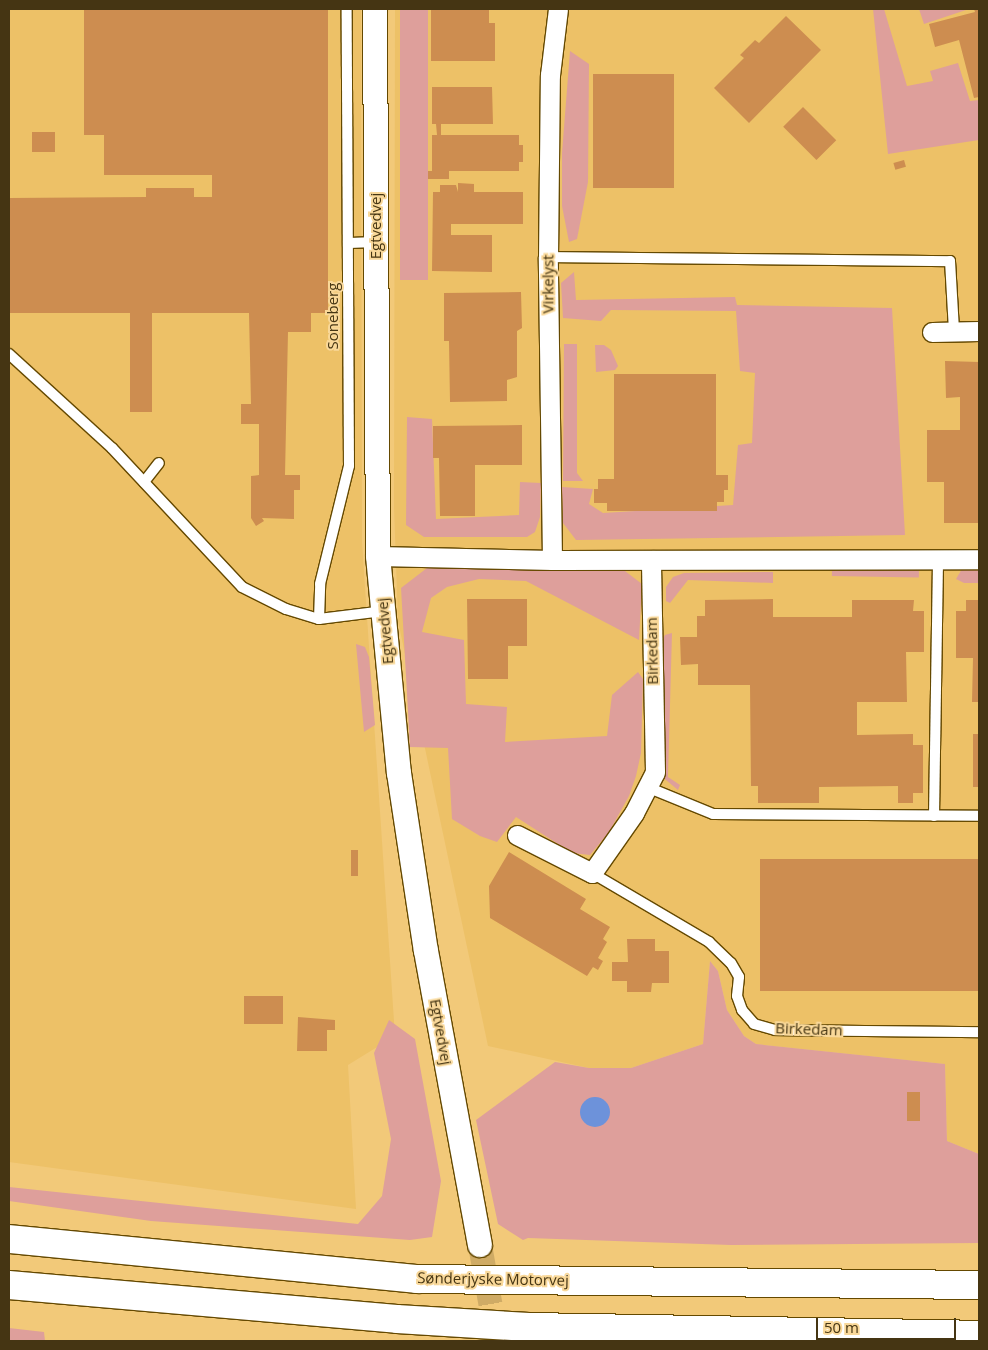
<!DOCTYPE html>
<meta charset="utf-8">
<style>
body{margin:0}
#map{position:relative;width:988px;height:1350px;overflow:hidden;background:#f2c979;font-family:"Open Sans",sans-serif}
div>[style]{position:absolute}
.built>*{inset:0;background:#edc167}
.green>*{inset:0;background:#de9f9b;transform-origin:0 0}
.water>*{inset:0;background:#6d92da}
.round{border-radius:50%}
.building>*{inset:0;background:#cd8d50;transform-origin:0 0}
.tertiary-tunnel>*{height:24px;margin-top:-12px;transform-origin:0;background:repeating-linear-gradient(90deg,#cfab65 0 24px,transparent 0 36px)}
.roads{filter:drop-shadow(1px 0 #654900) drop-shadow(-1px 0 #654900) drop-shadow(0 1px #654900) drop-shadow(0 -1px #654900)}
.service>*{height:10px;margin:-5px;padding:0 5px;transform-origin:5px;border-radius:5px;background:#fff}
.minor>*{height:19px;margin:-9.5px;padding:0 9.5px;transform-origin:9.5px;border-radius:9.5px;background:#fff}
.tertiary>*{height:24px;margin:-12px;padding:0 12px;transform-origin:12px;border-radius:12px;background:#fff}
.motorway>*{height:28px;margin:-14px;padding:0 14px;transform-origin:14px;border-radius:14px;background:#fff}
span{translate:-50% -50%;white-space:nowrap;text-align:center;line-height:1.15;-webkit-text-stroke:4px #f9d899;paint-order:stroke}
.street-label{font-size:15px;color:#453513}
.frame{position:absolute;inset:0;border:10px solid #453513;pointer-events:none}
.scale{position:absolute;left:816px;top:1318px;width:140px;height:22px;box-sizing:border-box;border:2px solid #453513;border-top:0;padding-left:6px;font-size:15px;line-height:18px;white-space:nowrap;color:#453513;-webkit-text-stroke:4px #f9d899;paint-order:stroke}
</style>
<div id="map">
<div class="built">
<i style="clip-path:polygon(9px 9px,361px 9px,362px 542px,395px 1036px,348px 1065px,356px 1209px,9px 1162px)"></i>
<i style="clip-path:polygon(395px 9px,979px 9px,979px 1154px,947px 1141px,945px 1064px,756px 1044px,744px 1036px,727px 1010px,718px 971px,710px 961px,703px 1044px,631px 1068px,589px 1068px,488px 1046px,398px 621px,394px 507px)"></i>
</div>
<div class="green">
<i style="left:400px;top:9px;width:28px;height:271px"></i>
<i style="clip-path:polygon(873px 9px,884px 9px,907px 86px,933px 81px,930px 71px,958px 63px,970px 101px,979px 100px,979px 140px,888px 154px)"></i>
<i style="clip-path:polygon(919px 9px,969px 9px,924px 24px)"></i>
<i style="clip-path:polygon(570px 51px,589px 64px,588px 182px,577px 239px,569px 242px,562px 206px,562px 153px)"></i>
<i style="clip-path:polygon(574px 272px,576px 300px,735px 297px,737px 305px,892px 308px,905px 535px,576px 540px,563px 523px,562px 487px,593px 489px,589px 504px,603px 513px,733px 505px,738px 445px,752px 443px,755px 373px,740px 371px,736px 311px,611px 310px,601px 321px,563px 318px,561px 283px)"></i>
<i style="clip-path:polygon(564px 344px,577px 344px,577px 473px,583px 481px,563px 481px)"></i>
<i style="clip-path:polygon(595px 345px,604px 345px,611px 350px,618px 366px,615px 370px,596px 372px)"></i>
<i style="clip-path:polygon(407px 417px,432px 419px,436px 519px,519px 515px,520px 482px,541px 483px,540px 517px,535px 532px,527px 537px,424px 537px,406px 525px)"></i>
<i style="clip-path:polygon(427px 568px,625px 571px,642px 584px,639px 640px,526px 581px,479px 579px,447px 587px,431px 598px,422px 632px,464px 640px,466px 704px,507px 707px,505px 742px,607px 736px,612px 695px,638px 672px,643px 679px,641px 753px,636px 776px,629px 796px,609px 832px,590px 855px,572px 853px,516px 817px,497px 842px,480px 836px,452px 819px,448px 748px,410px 747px,401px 588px)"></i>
<i style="left:832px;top:568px;width:87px;height:8px;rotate:1deg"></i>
<i style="clip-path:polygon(962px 569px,979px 569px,979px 583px,964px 583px,956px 579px)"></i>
<i style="clip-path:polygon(773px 572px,773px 583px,688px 580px,670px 603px,666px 601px,666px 587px,673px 577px,684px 573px)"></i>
<i style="clip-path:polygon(672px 633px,668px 777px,680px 785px,678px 790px,660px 775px,663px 639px,665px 635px)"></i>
<i style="clip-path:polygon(356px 644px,365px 647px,369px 657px,375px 725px,364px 732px)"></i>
<i style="clip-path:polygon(710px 961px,718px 971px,727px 1010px,744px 1036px,756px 1044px,945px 1064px,947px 1141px,979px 1154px,979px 1243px,731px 1245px,528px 1238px,523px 1240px,498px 1224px,476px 1120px,555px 1062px,589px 1068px,631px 1068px,703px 1044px)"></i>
<i style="clip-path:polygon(389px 1020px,415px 1039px,441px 1181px,432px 1237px,410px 1240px,151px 1221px,9px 1201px,9px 1187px,358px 1224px,382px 1196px,391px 1139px,374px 1053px)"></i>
<i style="clip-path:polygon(9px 1328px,44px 1332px,45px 1341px,9px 1341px)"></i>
</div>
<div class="water">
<i class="round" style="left:580px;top:1097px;width:30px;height:30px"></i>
</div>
<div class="building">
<i style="clip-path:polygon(84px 9px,328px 9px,328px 313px,311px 313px,311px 332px,288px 332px,285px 475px,300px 475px,300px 490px,294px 490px,294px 519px,262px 518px,264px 521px,256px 526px,251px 518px,251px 476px,259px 475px,259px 424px,241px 424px,241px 404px,251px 404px,249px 313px,152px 313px,152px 412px,130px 412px,130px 313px,9px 313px,9px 198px,146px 197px,146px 188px,194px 188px,194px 197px,212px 197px,212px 175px,104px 175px,104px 135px,84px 135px)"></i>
<i style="clip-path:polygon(431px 9px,489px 9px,489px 23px,495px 23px,495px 61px,431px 61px)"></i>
<i style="clip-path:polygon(974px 9px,979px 9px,979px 97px,974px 98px,959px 40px,935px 47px,929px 24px,975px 12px)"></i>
<i style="clip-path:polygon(786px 16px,821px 50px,749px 123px,714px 88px,744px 58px,740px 55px,755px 40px,759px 43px)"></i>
<i style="left:593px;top:74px;width:81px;height:114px"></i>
<i style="clip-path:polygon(432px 87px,492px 87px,493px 124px,441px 124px,441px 135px,519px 135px,519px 145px,523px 145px,523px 162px,519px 162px,519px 171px,449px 171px,449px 179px,428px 179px,428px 171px,432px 171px,432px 135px,437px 135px,436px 124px,432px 124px)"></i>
<i style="left:803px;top:107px;width:47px;height:28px;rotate:45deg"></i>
<i style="left:32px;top:132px;width:23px;height:20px"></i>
<i style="left:904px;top:160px;width:7px;height:11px;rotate:74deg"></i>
<i style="clip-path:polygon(458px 183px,474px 184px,474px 192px,523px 192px,523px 224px,451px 224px,451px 235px,492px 235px,492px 272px,432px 271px,433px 192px,440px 192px,440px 185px,456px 185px,458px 192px)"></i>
<i style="clip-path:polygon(521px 292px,522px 328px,517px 331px,517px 377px,507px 380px,507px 401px,450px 402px,449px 341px,444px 341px,444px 293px)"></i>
<i style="clip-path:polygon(945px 361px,979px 362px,979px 523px,944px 523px,944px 482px,927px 482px,927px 430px,960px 430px,960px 397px,946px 398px)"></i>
<i style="clip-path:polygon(614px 374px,716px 374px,716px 475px,728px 475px,728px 490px,724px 490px,724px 502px,717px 502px,717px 511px,607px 511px,607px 503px,594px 503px,594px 489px,598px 489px,598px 479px,614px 479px)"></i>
<i style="clip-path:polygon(522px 425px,522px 465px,475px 465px,475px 516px,440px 516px,439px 458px,433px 458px,433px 426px)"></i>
<i style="clip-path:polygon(467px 599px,527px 599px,527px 646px,508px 646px,508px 679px,468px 679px)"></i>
<i style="clip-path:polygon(773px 599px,773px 617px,852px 617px,852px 600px,914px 600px,913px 611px,924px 611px,924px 652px,906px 652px,907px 702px,857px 702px,857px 735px,913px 734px,913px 745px,923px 745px,923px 793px,913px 793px,913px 803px,898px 803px,898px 786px,819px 787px,819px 803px,758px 803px,758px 786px,751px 786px,750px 685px,698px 685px,698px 664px,681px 665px,680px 637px,697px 637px,697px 616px,705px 616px,705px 600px)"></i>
<i style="clip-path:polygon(966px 600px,979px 600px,979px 702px,972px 702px,973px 658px,956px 658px,956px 611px,966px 611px)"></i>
<i style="left:973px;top:734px;width:6px;height:53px"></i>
<i style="left:351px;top:850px;width:7px;height:26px"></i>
<i style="clip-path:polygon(509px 852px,586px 899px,580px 909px,610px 927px,603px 939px,607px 942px,598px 958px,603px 961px,598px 970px,593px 967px,587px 976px,490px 918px,489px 886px)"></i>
<i style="left:979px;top:859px;width:132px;height:219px;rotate:90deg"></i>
<i style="clip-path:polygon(627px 939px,655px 939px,655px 951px,669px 951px,669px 983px,652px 983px,651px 992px,627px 992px,627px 981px,612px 981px,612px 962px,628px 962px)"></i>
<i style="left:244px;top:996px;width:39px;height:28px"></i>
<i style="clip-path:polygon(298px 1017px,335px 1020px,335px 1030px,327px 1030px,327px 1051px,297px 1051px)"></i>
<i style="left:907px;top:1092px;width:13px;height:29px"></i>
</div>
<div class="tertiary-tunnel">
<i style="left:480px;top:1245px;width:97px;rotate:80deg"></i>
</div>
<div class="roads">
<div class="service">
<i style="left:348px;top:243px;width:28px;rotate:-2deg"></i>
<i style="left:548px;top:257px;width:402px;rotate:0.6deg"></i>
<i style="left:950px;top:261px;width:70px;rotate:86.7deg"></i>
<i style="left:9px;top:354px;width:139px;rotate:42.4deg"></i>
<i style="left:112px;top:448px;width:190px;rotate:46.9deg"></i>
<i style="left:242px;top:587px;width:49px;rotate:26.6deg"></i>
<i style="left:286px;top:609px;width:34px;rotate:17deg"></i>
<i style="left:319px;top:619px;width:64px;rotate:-7.1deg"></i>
<i style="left:144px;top:482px;width:24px;rotate:-52deg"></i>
<i style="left:319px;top:619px;width:35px;rotate:-88deg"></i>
<i style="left:320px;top:584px;width:122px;rotate:-76.2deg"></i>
<i style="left:349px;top:466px;width:457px;rotate:-90.3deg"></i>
<i style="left:647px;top:787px;width:71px;rotate:22.2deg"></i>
<i style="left:713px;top:814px;width:266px;rotate:0.4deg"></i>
<i style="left:934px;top:816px;width:257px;rotate:-89.1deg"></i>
<i style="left:592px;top:873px;width:136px;rotate:30.5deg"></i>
<i style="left:709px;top:942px;width:30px;rotate:44deg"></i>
<i style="left:731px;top:963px;width:16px;rotate:60deg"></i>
<i style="left:739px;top:977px;width:19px;rotate:96deg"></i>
<i style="left:737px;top:996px;width:15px;rotate:70deg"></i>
<i style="left:742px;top:1010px;width:18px;rotate:49deg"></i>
<i style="left:754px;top:1024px;width:22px;rotate:16deg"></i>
<i style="left:775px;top:1030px;width:204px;rotate:0.6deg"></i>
</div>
<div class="minor">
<i style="left:932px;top:332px;width:47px;rotate:-1.2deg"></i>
<i style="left:378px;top:556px;width:174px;rotate:1.3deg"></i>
<i style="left:552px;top:560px;width:427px;rotate:-0.1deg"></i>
<i style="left:552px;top:560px;width:303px;rotate:-90.8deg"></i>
<i style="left:548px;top:257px;width:182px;rotate:-89.4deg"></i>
<i style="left:550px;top:75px;width:66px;rotate:-83.1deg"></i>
<i style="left:517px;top:835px;width:84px;rotate:26.9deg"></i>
<i style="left:592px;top:873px;width:73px;rotate:-55deg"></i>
<i style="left:634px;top:813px;width:46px;rotate:-62.9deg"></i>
<i style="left:655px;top:772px;width:212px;rotate:-91.1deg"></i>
</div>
<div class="tertiary">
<i style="left:375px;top:9px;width:547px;rotate:89.69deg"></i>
<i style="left:378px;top:556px;width:218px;rotate:84.5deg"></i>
<i style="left:399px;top:773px;width:180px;rotate:81.4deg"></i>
<i style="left:426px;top:951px;width:299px;rotate:79.6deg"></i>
</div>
<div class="motorway">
<i style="left:9px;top:1239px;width:410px;rotate:5.6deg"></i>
<i style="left:417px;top:1279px;width:562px;rotate:0.61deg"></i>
<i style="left:9px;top:1285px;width:389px;rotate:5deg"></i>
<i style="left:397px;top:1319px;width:132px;rotate:3.5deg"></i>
<i style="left:529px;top:1327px;width:450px;rotate:1deg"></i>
</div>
</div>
<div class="street-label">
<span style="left:376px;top:226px;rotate:-90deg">Egtvedvej</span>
<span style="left:548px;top:284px;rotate:-90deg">Virkelyst</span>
<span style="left:333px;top:316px;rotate:-90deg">Soneberg</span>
<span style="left:385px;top:631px;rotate:-95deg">Egtvedvej</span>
<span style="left:652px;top:651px;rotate:-91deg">Birkedam</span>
<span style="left:809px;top:1029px;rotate:2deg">Birkedam</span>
<span style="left:441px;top:1032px;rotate:80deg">Egtvedvej</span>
<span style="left:493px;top:1279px;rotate:1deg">Sønderjyske Motorvej</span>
</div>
<div class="frame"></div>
<div class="scale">50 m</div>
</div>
